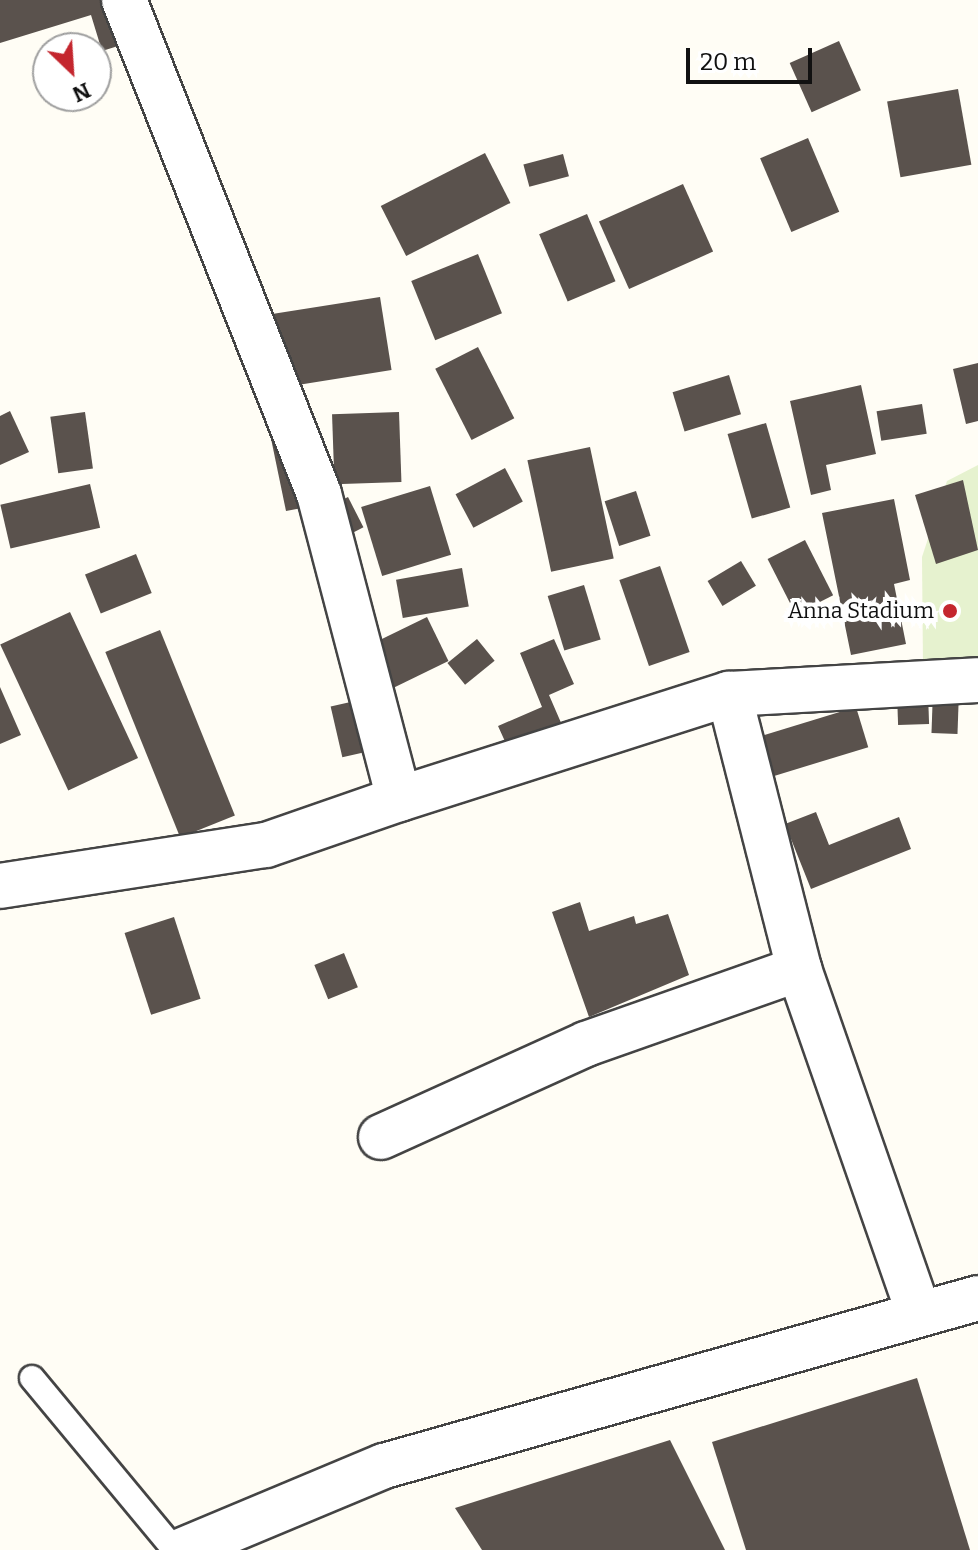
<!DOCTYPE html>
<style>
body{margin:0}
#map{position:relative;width:978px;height:1550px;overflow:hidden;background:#fffdf5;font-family:Bitter,serif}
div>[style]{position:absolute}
.pitch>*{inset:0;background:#e6f2cf}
.building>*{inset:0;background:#5a524d;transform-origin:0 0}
.roads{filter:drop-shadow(2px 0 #444) drop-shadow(-2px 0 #444) drop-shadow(0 2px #444) drop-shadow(0 -2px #444)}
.service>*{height:24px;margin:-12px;padding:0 12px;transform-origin:12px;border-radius:12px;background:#fff}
.minor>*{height:44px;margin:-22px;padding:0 22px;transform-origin:22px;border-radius:22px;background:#fff}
.dots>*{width:22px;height:22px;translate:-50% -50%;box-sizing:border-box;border:4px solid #fff;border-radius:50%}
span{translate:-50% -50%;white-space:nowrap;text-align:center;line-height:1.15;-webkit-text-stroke:8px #fff;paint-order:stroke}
.poi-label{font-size:22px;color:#111}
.right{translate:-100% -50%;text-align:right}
.north{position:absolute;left:32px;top:32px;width:80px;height:80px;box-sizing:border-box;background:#fff;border:2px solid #a0a0a0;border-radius:50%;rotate:155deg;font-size:22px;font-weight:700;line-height:32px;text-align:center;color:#111}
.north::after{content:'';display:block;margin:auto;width:28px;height:36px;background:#c4262e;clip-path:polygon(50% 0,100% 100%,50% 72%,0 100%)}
.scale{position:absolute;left:686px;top:48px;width:126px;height:36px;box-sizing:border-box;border:4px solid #111;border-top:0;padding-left:10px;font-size:24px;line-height:28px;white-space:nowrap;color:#111;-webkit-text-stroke:6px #fff;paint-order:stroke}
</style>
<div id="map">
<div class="pitch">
<i style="clip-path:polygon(978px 465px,978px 666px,923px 668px,922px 557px,947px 481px)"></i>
</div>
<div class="building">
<i style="clip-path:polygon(0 0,118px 0,131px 42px,102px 51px,91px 15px,0 43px)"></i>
<i style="left:839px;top:41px;width:54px;height:54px;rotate:66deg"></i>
<i style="left:958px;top:89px;width:77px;height:72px;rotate:80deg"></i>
<i style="left:808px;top:138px;width:80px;height:52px;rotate:67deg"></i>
<i style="left:485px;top:153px;width:56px;height:117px;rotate:63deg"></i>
<i style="left:563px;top:154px;width:23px;height:41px;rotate:75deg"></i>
<i style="left:683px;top:184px;width:74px;height:92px;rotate:66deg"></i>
<i style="left:587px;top:214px;width:73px;height:52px;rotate:67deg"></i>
<i style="left:478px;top:254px;width:64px;height:72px;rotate:68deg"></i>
<i style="left:380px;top:297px;width:74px;height:122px;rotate:81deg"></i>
<i style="left:478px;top:347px;width:80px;height:48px;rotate:63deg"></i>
<i style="clip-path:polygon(978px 363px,978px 421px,966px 424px,953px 369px)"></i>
<i style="left:729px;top:375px;width:41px;height:59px;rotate:73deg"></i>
<i style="clip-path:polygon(861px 385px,876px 454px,826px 465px,831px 490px,811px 495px,790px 401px)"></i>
<i style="left:922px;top:404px;width:30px;height:46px;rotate:81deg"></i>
<i style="clip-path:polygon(10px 411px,29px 452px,0 465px,0 416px)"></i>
<i style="left:85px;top:412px;width:57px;height:35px;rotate:82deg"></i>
<i style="left:399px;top:412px;width:70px;height:67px;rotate:88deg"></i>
<i style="left:766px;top:423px;width:88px;height:40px;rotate:74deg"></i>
<i style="clip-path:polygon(268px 424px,318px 505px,286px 511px)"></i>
<i style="left:590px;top:447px;width:114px;height:64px;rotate:78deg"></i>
<i style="left:505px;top:468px;width:38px;height:56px;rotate:62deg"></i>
<i style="clip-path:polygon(963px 480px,978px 550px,936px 564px,915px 495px)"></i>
<i style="left:90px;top:484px;width:45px;height:92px;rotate:77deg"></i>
<i style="left:430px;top:486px;width:72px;height:72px;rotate:73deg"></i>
<i style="left:636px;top:491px;width:47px;height:33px;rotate:72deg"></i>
<i style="left:348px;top:497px;width:34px;height:25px;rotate:63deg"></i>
<i style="clip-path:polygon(894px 499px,910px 580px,894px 584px,906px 644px,851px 655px,822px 513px)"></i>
<i style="left:805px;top:540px;width:62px;height:42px;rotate:63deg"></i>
<i style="left:136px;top:554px;width:42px;height:55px;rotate:68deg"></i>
<i style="left:741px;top:561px;width:29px;height:39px;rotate:59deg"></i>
<i style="left:660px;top:566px;width:91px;height:43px;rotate:71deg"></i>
<i style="left:462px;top:568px;width:39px;height:67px;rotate:80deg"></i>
<i style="left:584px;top:585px;width:57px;height:38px;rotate:73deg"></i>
<i style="left:70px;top:612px;width:161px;height:77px;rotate:65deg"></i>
<i style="left:427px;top:617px;width:49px;height:81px;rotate:64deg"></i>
<i style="left:160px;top:630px;width:200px;height:59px;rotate:68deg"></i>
<i style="left:477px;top:639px;width:28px;height:38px;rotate:51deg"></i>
<i style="clip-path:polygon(554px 639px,574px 684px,549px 695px,562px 725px,508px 748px,498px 726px,542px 707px,520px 653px)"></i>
<i style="clip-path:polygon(0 687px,21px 735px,0 744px)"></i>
<i style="left:933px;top:690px;width:26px;height:43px;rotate:2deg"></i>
<i style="left:928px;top:693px;width:31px;height:31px;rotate:88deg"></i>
<i style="left:355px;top:701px;width:52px;height:25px;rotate:77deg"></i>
<i style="left:856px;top:707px;width:42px;height:107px;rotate:73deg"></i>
<i style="clip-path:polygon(816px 812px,829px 845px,899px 817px,911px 849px,811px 889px,785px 824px)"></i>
<i style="clip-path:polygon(580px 902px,589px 931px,634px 916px,636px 924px,668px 914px,689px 975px,589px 1017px,552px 912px)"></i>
<i style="left:174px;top:917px;width:86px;height:52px;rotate:72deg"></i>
<i style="left:344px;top:953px;width:37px;height:32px;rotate:68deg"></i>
<i style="clip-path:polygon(917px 1378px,970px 1550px,746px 1550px,712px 1442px)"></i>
<i style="clip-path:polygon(670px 1440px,725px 1550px,482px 1550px,455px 1508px)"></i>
</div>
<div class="roads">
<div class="service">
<i style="left:32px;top:1378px;width:224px;rotate:50.3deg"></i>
</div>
<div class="minor">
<i style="left:124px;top:0;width:531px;rotate:68.46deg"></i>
<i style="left:319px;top:494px;width:315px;rotate:75.3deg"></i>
<i style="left:399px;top:799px;width:346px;rotate:-17.7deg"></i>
<i style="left:729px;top:694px;width:249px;rotate:-3.2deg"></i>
<i style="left:729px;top:694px;width:284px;rotate:75.7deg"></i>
<i style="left:799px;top:969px;width:364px;rotate:70.8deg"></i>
<i style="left:0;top:886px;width:269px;rotate:-8.8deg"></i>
<i style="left:266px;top:845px;width:141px;rotate:-19.1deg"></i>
<i style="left:381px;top:1137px;width:225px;rotate:-24.4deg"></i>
<i style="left:586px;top:1044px;width:226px;rotate:-19.4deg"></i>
<i style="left:183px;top:1550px;width:218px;rotate:-22.7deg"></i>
<i style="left:384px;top:1466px;width:617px;rotate:-15.79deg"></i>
</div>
</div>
<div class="dots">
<i style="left:950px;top:611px;background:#c4262e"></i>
</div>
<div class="poi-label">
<span class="right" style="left:934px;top:611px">Anna Stadium</span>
</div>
<div class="north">N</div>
<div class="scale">20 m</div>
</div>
